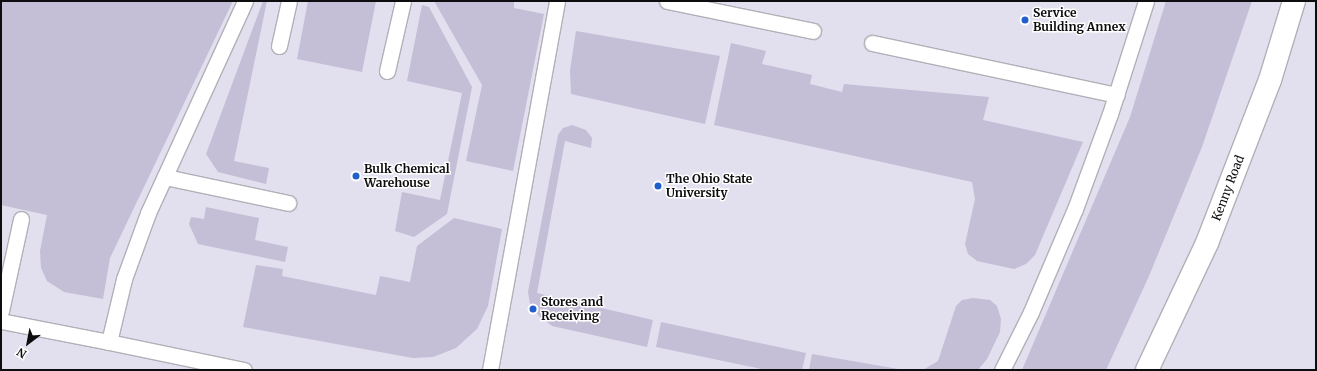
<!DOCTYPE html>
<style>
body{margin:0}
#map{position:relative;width:1317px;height:371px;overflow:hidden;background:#eae9f0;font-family:Merriweather,serif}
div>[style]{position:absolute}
.built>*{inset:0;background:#e2dfee;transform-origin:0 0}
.green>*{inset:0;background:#c4bed7}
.roads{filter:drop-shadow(1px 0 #b1b0b7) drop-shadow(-1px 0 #b1b0b7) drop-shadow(0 1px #b1b0b7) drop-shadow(0 -1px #b1b0b7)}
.service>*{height:15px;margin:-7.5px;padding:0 7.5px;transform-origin:7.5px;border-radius:7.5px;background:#fff}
.secondary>*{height:22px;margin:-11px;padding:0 11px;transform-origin:11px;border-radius:11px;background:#fff}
.dots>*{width:11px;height:11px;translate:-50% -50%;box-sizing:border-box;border:2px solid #fff;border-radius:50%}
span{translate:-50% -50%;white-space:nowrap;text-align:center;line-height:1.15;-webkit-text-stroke:3px #fff;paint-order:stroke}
.poi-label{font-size:12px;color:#0d0d0f;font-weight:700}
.left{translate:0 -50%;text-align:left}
.street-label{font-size:12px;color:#0d0d0f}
.frame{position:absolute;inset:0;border:2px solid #0d0d0f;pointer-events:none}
.north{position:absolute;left:8px;top:323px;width:40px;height:40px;-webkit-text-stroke:3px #fff;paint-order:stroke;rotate:212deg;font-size:11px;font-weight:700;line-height:16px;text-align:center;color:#0d0d0f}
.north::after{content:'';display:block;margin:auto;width:14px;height:18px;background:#0d0d0f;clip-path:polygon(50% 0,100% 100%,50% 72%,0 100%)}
</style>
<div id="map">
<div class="built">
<i style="left:1px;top:1px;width:1315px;height:369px"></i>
</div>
<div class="green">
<i style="clip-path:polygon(1px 1px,233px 1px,110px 258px,103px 299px,64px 292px,47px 281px,41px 268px,40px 251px,47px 215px,1px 205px)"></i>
<i style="clip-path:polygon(263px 1px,267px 1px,234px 161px,269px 168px,266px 184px,218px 172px,206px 154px)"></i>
<i style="clip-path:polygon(308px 1px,376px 1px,362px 72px,297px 59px)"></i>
<i style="clip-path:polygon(434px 1px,514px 1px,514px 8px,544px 14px,513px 171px,466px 161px,482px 85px)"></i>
<i style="clip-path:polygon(1166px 1px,1252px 1px,1202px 147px,1149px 276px,1106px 370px,1022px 370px,1130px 117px)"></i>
<i style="clip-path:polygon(422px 5px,429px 7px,472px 87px,447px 214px,414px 237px,395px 231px,402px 192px,440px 200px,462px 93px,407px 81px)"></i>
<i style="clip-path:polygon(576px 31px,720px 56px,705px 124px,571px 94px,570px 70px)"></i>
<i style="clip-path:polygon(731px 43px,766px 51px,762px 64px,812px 75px,810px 84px,842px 92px,844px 84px,989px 97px,983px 120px,1083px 142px,1035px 255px,1026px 264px,1014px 269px,977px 261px,968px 254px,965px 244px,975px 199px,972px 182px,714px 125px)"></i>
<i style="clip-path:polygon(572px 125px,586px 130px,592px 138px,591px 148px,565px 141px,537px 293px,653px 320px,647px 347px,552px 326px,539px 316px,530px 304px,528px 292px,558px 135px,563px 128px)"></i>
<i style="clip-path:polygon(206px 207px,259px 218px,255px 240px,288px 247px,285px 262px,198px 244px,189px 224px,191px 217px,204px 219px)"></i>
<i style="clip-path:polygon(454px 218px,502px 229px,488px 306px,477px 329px,456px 348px,433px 357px,413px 358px,243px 327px,256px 265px,283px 269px,282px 276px,376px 295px,380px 276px,410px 282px,417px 246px)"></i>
<i style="clip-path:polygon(973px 298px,990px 300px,997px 306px,1001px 319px,1000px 332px,987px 359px,978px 370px,923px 370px,938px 361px,956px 306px,962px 300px)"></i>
<i style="clip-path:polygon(661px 322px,806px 353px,802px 370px,766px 370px,656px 347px)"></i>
<i style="clip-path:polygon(812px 354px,904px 370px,809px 370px)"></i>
</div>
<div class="roads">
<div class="service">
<i style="left:667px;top:1px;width:149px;rotate:11.6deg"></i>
<i style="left:872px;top:43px;width:250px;rotate:12deg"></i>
<i style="left:279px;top:46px;width:46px;rotate:-77.5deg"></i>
<i style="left:387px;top:71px;width:72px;rotate:-77.1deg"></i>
<i style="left:165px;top:177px;width:126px;rotate:11.9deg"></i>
<i style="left:1px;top:311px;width:94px;rotate:-77.7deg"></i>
<i style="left:1px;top:321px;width:110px;rotate:11deg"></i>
<i style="left:244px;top:370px;width:138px;rotate:-168.3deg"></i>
<i style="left:109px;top:342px;width:65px;rotate:-76.6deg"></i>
<i style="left:124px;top:279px;width:70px;rotate:-70deg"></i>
<i style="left:148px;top:213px;width:233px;rotate:-65.4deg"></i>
<i style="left:490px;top:370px;width:375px;rotate:-79.7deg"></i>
<i style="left:1002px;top:370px;width:65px;rotate:-63.4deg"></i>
<i style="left:1031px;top:312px;width:112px;rotate:-66.9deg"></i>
<i style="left:1075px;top:209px;width:101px;rotate:-69.8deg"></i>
<i style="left:1110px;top:114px;width:119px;rotate:-72.3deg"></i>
</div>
<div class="secondary">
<i style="left:1147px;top:370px;width:140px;rotate:-64.7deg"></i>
<i style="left:1207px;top:243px;width:175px;rotate:-68.9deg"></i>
<i style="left:1270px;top:80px;width:83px;rotate:-73.1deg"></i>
</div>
</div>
<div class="dots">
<i style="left:1025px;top:20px;background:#205fcc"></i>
<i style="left:356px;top:176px;background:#205fcc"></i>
<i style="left:658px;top:186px;background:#205fcc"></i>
<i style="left:533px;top:309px;background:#205fcc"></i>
</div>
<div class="poi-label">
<span class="left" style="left:1033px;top:20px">Service<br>Building Annex</span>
<span class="left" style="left:364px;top:176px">Bulk Chemical<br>Warehouse</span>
<span class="left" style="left:666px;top:186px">The Ohio State<br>University</span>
<span class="left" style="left:541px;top:309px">Stores and<br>Receiving</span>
</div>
<div class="street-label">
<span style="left:1228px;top:188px;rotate:-69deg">Kenny Road</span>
</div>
<div class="frame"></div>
<div class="north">N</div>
</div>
